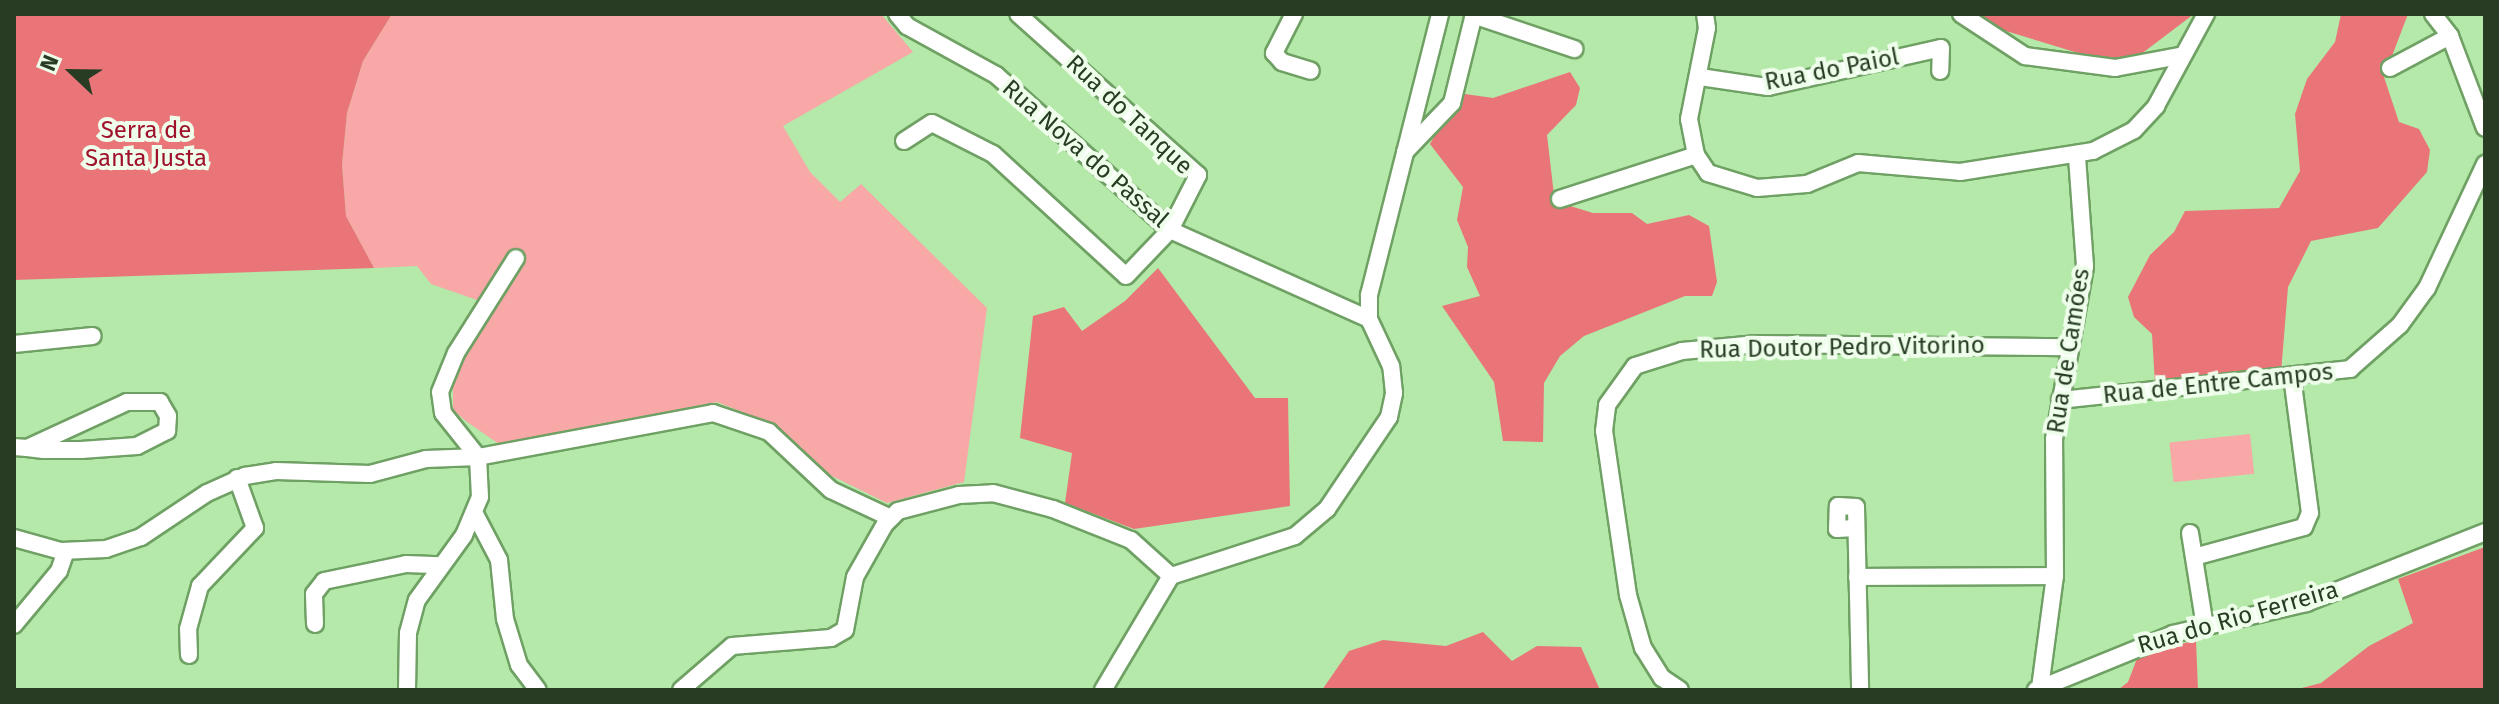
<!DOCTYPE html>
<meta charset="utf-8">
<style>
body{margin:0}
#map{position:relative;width:2499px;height:704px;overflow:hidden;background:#b4e9a9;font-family:"Fira Sans",sans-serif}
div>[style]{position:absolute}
.green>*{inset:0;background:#f7a8a7;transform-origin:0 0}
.forest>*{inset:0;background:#e97578}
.roads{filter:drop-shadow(2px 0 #6fa064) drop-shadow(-2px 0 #6fa064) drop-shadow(0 2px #6fa064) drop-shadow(0 -2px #6fa064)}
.minor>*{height:16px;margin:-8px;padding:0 8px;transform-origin:8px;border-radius:8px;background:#fff}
span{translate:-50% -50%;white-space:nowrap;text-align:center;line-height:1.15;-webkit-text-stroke:8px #eefeeb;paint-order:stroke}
.street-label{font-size:24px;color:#273c23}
.park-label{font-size:24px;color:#a0112b}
.frame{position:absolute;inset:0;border:16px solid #273c23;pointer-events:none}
.north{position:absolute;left:32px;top:32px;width:80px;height:80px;-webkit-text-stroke:6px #eefeeb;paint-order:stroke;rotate:292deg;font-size:22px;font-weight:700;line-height:32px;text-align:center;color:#273c23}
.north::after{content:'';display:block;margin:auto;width:28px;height:36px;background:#273c23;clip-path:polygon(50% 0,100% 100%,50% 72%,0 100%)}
</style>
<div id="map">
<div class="green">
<i style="clip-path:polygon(392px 14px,881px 14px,913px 52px,783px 126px,810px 172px,840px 202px,861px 184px,987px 308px,964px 482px,887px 503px,830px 475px,762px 420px,717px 402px,499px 444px,467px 422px,453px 410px,453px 377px,490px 313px,477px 300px,431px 284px,417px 266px,374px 268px,346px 216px,342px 165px,347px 113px,363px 61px)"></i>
<i style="left:2250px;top:434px;width:40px;height:81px;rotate:84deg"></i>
</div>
<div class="forest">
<i style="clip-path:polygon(14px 14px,392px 14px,363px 61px,347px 113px,342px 165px,346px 216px,374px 268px,14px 280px)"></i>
<i style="clip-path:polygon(1950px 14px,2194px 14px,2124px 67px)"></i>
<i style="clip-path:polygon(2341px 14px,2408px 14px,2384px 77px,2399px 122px,2419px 129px,2430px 150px,2427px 172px,2378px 228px,2311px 241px,2288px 287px,2281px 373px,2155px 384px,2152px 334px,2134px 317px,2128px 297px,2150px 255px,2174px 232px,2185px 211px,2279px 208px,2300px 171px,2295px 114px,2307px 79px,2335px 42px)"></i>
<i style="clip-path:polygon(1570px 72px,1580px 88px,1576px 105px,1547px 135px,1554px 195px,1570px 206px,1593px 213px,1632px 213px,1647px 224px,1689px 215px,1709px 226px,1717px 282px,1712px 296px,1685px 296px,1584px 336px,1560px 356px,1544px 383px,1543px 442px,1503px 441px,1494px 382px,1442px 306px,1480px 296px,1467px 267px,1468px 247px,1457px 220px,1463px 187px,1430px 144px,1458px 93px,1493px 98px)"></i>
<i style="clip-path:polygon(1158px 268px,1255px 398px,1288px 398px,1290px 506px,1134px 529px,1065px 503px,1072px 453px,1020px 438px,1033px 316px,1064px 307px,1082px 331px,1125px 301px)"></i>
<i style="clip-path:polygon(2485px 547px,2485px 690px,2294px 690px,2321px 683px,2369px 646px,2413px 623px,2398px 579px)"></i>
<i style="clip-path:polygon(1483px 632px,1512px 661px,1537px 646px,1581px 647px,1600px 690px,1322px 690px,1349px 651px,1383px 640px,1446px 646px)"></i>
<i style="clip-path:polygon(2196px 640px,2198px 690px,2118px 690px,2128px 682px,2138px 656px)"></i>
</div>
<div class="roads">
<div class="minor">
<i style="left:897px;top:14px;width:16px;rotate:50deg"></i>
<i style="left:907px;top:26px;width:102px;rotate:28.8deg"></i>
<i style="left:996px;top:75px;width:233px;rotate:41.7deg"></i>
<i style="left:1170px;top:230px;width:218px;rotate:24.1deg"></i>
<i style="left:1294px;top:14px;width:44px;rotate:117.1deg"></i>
<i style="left:1274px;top:53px;width:12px;rotate:48deg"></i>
<i style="left:1282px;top:62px;width:30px;rotate:17deg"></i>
<i style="left:1705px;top:14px;width:14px;rotate:82deg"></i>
<i style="left:1707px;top:28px;width:93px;rotate:101.2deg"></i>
<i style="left:1689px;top:119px;width:37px;rotate:79deg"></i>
<i style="left:1696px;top:155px;width:22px;rotate:56deg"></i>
<i style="left:1708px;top:173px;width:51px;rotate:17deg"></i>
<i style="left:1757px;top:188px;width:50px;rotate:-4.6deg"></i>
<i style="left:1807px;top:184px;width:55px;rotate:-22.4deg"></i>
<i style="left:1858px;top:163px;width:102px;rotate:5deg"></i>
<i style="left:1960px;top:172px;width:135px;rotate:-9deg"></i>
<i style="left:2093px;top:151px;width:46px;rotate:-27.1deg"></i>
<i style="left:2134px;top:130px;width:33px;rotate:-47deg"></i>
<i style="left:2156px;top:106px;width:105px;rotate:-61.5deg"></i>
<i style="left:1961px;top:14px;width:77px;rotate:33.3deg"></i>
<i style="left:2025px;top:56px;width:91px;rotate:7.6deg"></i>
<i style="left:2115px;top:68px;width:66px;rotate:-10.5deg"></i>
<i style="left:2433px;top:14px;width:28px;rotate:52deg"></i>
<i style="left:2450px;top:36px;width:98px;rotate:69.2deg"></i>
<i style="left:1473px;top:15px;width:107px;rotate:18.6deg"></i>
<i style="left:2390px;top:68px;width:68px;rotate:-28.1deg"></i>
<i style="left:1700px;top:77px;width:69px;rotate:8.4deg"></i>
<i style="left:1768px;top:87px;width:177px;rotate:-12.7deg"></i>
<i style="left:1941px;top:48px;width:23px;rotate:92deg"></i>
<i style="left:904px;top:141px;width:33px;rotate:-33deg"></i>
<i style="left:932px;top:123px;width:68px;rotate:26.9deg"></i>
<i style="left:993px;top:154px;width:180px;rotate:42.5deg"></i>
<i style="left:1126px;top:276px;width:64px;rotate:-46.3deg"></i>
<i style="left:1170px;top:230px;width:62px;rotate:-63deg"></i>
<i style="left:1198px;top:175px;width:241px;rotate:-138.2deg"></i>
<i style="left:1405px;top:152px;width:68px;rotate:-46.2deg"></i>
<i style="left:1452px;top:103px;width:92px;rotate:-76.1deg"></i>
<i style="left:1560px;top:199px;width:143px;rotate:-17.9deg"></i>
<i style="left:14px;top:344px;width:79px;rotate:-5.8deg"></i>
<i style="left:2060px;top:400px;width:292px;rotate:-6.1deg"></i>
<i style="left:2350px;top:369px;width:67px;rotate:-41.3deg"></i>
<i style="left:2400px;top:325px;width:46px;rotate:-53.9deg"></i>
<i style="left:2427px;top:288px;width:137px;rotate:-64.9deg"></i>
<i style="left:14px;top:447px;width:13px;rotate:4deg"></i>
<i style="left:27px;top:448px;width:17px;rotate:7deg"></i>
<i style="left:44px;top:450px;width:37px"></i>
<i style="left:81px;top:450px;width:56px;rotate:-4.1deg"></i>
<i style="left:137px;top:446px;width:34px;rotate:-27deg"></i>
<i style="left:167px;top:431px;width:15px;rotate:-86deg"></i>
<i style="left:168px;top:416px;width:16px;rotate:-120deg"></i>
<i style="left:160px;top:402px;width:33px;rotate:180deg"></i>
<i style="left:127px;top:402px;width:110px;rotate:155.3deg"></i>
<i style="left:476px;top:516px;width:50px;rotate:62.4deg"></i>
<i style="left:499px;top:560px;width:59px;rotate:84.2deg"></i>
<i style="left:505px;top:619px;width:48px;rotate:73.1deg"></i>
<i style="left:519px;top:665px;width:31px;rotate:53deg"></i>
<i style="left:1856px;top:528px;width:19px;rotate:177deg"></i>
<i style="left:1837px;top:529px;width:23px;rotate:-88deg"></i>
<i style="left:1838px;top:506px;width:18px;rotate:3deg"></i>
<i style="left:1856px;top:507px;width:183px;rotate:88.7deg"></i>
<i style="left:2190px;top:533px;width:95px;rotate:80.9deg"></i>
<i style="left:14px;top:538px;width:49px;rotate:15.5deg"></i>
<i style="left:61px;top:551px;width:45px;rotate:-2.5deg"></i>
<i style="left:106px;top:549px;width:37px;rotate:-19deg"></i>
<i style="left:141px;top:537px;width:79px;rotate:-33.7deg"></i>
<i style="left:207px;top:493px;width:42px;rotate:-24.1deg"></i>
<i style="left:245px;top:476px;width:31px;rotate:-9deg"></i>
<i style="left:276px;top:471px;width:94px;rotate:1.8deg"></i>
<i style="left:370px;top:474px;width:58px;rotate:-15deg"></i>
<i style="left:426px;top:459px;width:52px;rotate:-2.2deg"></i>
<i style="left:478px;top:457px;width:239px;rotate:-10.6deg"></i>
<i style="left:713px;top:413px;width:59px;rotate:18.7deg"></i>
<i style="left:769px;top:432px;width:85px;rotate:43.1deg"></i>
<i style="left:831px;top:490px;width:66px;rotate:25deg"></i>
<i style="left:2194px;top:557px;width:114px;rotate:-15.3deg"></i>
<i style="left:2304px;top:527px;width:15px;rotate:-67deg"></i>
<i style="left:2310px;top:513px;width:137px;rotate:-97.5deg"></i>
<i style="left:1171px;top:576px;width:130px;rotate:-17.9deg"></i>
<i style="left:1295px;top:536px;width:42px;rotate:-40.2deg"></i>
<i style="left:1327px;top:509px;width:111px;rotate:-56deg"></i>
<i style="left:1389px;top:417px;width:25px;rotate:-78deg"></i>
<i style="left:1394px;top:393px;width:27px;rotate:-96deg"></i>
<i style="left:1391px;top:366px;width:52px;rotate:-115.1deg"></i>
<i style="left:1369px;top:319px;width:24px;rotate:-90deg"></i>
<i style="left:1369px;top:295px;width:290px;rotate:-75.8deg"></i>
<i style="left:1857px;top:577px;width:198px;rotate:-0.3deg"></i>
<i style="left:315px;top:624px;width:30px;rotate:-92deg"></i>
<i style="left:314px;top:594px;width:16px;rotate:-52deg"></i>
<i style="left:324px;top:581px;width:84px;rotate:-11.7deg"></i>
<i style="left:406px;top:564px;width:34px;rotate:2deg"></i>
<i style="left:14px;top:625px;width:70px;rotate:-50.2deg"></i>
<i style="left:59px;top:571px;width:21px;rotate:-71deg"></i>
<i style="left:189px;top:655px;width:26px;rotate:-92deg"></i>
<i style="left:188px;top:629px;width:45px;rotate:-74.4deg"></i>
<i style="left:200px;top:586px;width:80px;rotate:-46.5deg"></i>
<i style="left:255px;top:528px;width:53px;rotate:-109.8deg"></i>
<i style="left:2040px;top:688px;width:113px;rotate:-82.4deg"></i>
<i style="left:2055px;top:576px;width:137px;rotate:-90.4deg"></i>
<i style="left:2054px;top:439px;width:176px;rotate:-79.8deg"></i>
<i style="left:2085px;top:266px;width:109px;rotate:-94.2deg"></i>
<i style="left:407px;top:690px;width:57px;rotate:-89deg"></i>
<i style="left:408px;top:633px;width:34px;rotate:-75deg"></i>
<i style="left:417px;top:600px;width:80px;rotate:-54.1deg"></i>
<i style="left:464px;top:535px;width:41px;rotate:-67.2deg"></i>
<i style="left:480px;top:497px;width:40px;rotate:-92.9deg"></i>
<i style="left:478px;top:457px;width:56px;rotate:-128.5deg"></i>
<i style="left:443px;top:413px;width:21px;rotate:-98deg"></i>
<i style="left:440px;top:392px;width:42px;rotate:-67.7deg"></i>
<i style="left:456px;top:353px;width:112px;rotate:-57.7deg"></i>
<i style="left:681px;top:690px;width:67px;rotate:-40.8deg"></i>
<i style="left:732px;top:646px;width:99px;rotate:-4.6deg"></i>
<i style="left:831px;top:638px;width:16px;rotate:-30deg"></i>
<i style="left:845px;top:630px;width:54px;rotate:-79.3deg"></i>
<i style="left:855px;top:577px;width:61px;rotate:-60.5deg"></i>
<i style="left:885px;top:524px;width:18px;rotate:-45deg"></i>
<i style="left:898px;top:511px;width:63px;rotate:-14.7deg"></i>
<i style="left:959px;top:495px;width:34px;rotate:-3deg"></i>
<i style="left:993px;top:493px;width:62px;rotate:14.9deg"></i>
<i style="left:1053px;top:509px;width:84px;rotate:21.7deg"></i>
<i style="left:1131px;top:540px;width:54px;rotate:42deg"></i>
<i style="left:1103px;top:690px;width:133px;rotate:-59.2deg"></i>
<i style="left:1680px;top:690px;width:22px;rotate:-146deg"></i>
<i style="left:1662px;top:678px;width:36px;rotate:-122deg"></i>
<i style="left:1643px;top:648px;width:55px;rotate:-105.8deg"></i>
<i style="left:1628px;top:595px;width:166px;rotate:-98.3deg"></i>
<i style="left:1604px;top:431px;width:26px;rotate:-83deg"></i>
<i style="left:1607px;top:405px;width:48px;rotate:-54.3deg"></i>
<i style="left:1635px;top:366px;width:49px;rotate:-17.7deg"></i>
<i style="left:1682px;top:351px;width:75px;rotate:-5.3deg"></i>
<i style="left:1757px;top:344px;width:311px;rotate:0.6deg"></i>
<i style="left:2036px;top:690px;width:148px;rotate:-22.2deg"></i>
<i style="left:2173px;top:634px;width:137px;rotate:-13.1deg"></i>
<i style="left:2306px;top:603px;width:193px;rotate:-21.6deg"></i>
</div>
</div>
<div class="street-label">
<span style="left:1832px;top:70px;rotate:-11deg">Rua do Paiol</span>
<span style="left:1129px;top:115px;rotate:43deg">Rua do Tanque</span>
<span style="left:1085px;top:154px;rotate:41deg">Rua Nova do Passal</span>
<span style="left:1842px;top:348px;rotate:-1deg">Rua Doutor Pedro Vitorino</span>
<span style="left:2069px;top:351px;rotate:-81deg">Rua de Camões</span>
<span style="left:2218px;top:384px;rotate:-6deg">Rua de Entre Campos</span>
<span style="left:2238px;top:618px;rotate:-16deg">Rua do Rio Ferreira</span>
</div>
<div class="park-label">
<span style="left:146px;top:145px">Serra de<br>Santa Justa</span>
</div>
<div class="frame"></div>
<div class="north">N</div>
</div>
